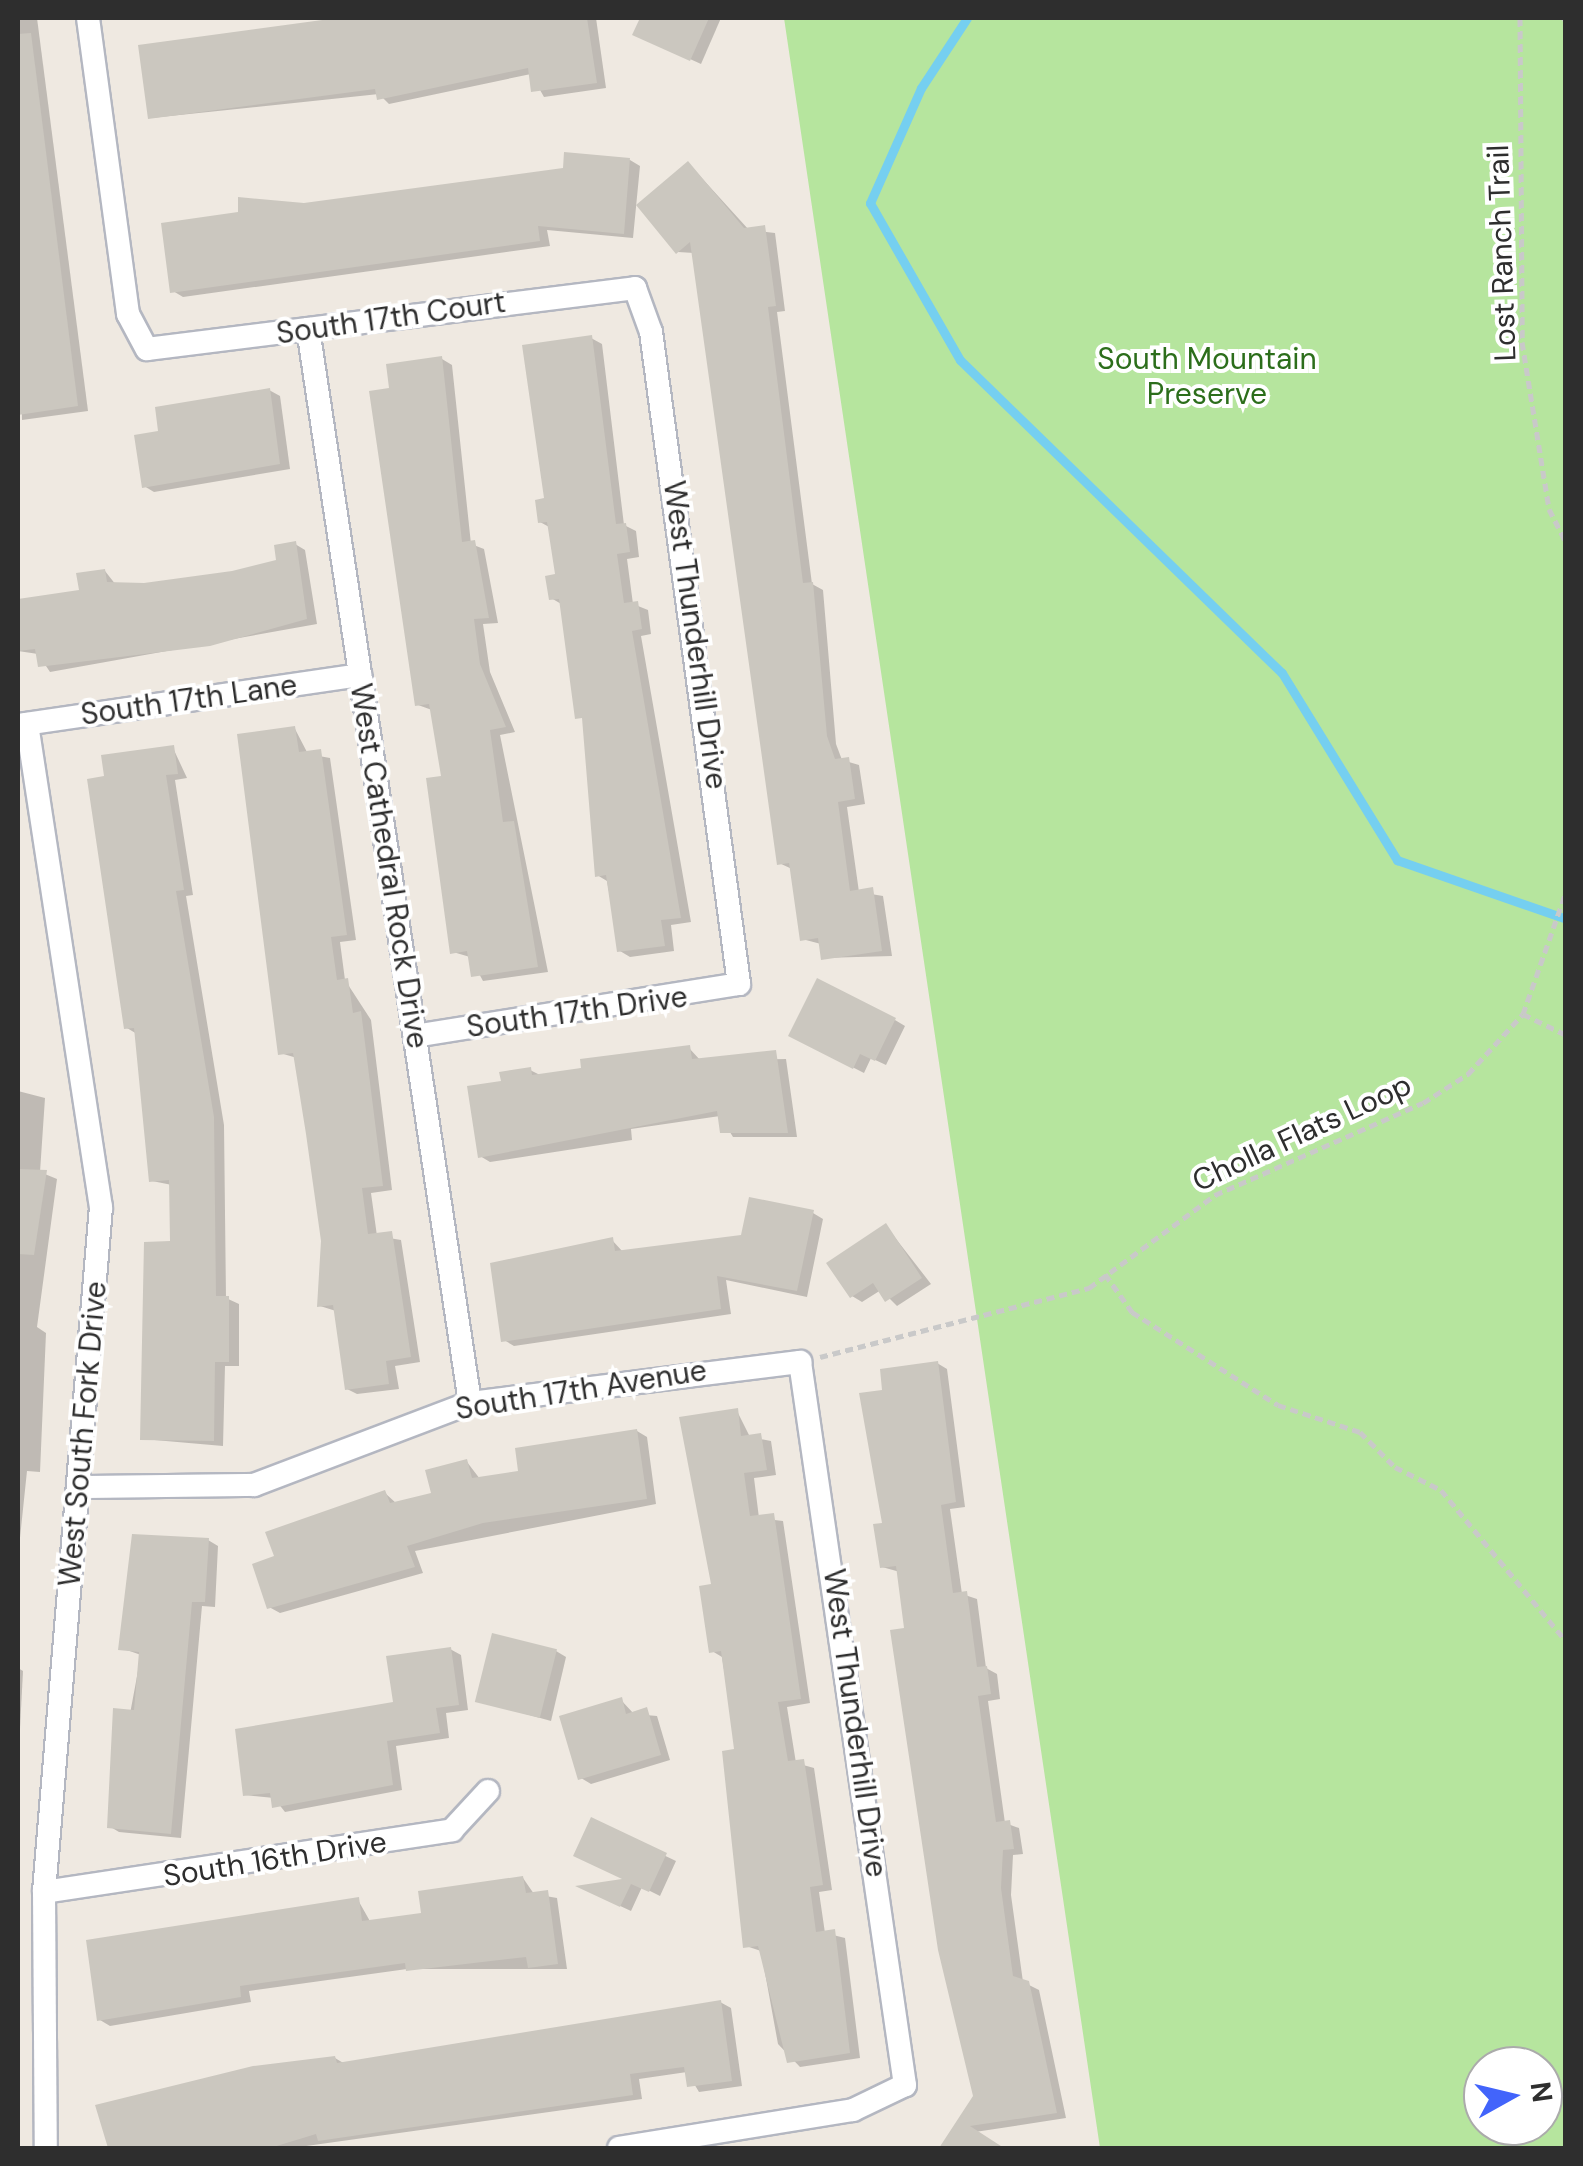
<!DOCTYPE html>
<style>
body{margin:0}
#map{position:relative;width:1583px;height:2166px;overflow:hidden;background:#efe9e1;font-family:"DM Sans",sans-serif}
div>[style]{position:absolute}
.green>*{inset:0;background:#b6e59e}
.shadow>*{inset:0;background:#0003}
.stream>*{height:9px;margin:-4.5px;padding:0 4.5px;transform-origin:4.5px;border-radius:4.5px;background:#75cff0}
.building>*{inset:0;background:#cbc7bf;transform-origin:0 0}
.path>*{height:5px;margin-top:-2.5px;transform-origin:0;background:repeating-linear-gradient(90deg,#c9c9c9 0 8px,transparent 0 13px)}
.roads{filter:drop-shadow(2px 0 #b4b7c1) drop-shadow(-2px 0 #b4b7c1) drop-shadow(0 2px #b4b7c1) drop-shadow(0 -2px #b4b7c1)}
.minor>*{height:22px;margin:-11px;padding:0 11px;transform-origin:11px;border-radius:11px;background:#fff}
span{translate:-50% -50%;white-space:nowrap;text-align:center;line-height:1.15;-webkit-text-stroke:8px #fff;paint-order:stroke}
.street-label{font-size:30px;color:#2e2e2e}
.park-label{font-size:30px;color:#2c6e1b}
.frame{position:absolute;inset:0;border:20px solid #2e2e2e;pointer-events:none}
.north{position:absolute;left:1463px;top:2046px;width:100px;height:100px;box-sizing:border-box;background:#fff;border:2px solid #ababab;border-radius:50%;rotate:82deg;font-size:28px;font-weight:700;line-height:40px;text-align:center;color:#2e2e2e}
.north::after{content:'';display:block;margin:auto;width:35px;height:45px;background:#4264fb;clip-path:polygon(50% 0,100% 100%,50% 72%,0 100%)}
</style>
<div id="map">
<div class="green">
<i style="clip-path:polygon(evenodd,784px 18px,1565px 18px,1565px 2148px,1100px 2148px,784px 18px,1543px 2066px,1543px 2126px,1483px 2126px,1483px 2066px,1543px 2066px)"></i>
</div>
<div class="shadow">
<i style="clip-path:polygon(18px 18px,37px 18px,88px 411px,22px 420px)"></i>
<i style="clip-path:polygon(362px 18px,596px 18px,606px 88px,544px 97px,531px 74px,389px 104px,379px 94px,151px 118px,141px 48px)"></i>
<i style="clip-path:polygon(642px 18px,721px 18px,701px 64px,635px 34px)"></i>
<i style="clip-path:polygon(630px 160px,640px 166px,633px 238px,547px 230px,550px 246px,183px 297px,173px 291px,304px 206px)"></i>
<i style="clip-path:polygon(689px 164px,749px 230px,775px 233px,785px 311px,777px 312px,812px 584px,823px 590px,836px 744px,842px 760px,859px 765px,865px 804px,847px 807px,859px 892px,883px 896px,892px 956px,823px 958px,821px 944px,802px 939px,792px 869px,779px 863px,694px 253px,678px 252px)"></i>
<i style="clip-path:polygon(591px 338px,602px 344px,624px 525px,636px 531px,639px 557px,627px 559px,633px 604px,648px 610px,651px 634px,641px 636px,691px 922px,671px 925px,674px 951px,630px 957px,620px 951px,607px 881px,597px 875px,591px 764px,563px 605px,551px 598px,558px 577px,551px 528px,540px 522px)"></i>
<i style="clip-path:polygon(442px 359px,452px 365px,471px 544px,484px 549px,498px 623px,483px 624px,490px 672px,515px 732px,500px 735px,548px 972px,483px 981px,470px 957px,453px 952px,444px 778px,432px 710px,418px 705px,392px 390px)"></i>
<i style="clip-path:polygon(269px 390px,280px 396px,290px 469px,154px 492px,144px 486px,161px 433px)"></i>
<i style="clip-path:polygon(295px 544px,305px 550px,317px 624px,50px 672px,38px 654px,18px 651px,18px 601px,82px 592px,105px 571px,116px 585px,145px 586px,233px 573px,279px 562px)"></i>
<i style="clip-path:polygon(295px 729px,308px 754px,330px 758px,356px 940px,340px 942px,345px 980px,371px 1020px,392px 1190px,371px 1193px,377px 1236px,401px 1240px,420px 1362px,395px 1366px,399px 1389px,357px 1394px,347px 1389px,336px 1311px,320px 1306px,323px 1241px,297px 1058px,280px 1053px)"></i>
<i style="clip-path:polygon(173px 748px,187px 778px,175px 780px,193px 895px,186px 896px,224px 1125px,226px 1298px,239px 1304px,239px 1366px,225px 1366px,223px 1446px,143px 1439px,172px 1244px,172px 1185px,152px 1181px,137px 1034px,127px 1028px,107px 779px)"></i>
<i style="clip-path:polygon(895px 1020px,905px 1026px,886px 1065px,871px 1058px,864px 1073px,801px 1041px)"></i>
<i style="clip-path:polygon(689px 1048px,701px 1061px,786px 1059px,797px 1137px,733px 1137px,720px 1116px,631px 1129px,632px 1140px,490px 1162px,480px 1156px,504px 1083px,530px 1070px,542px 1076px)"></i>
<i style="clip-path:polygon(18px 1091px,45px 1098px,40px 1172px,57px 1179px,37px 1327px,46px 1333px,40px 1472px,27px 1471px,18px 1557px)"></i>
<i style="clip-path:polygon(813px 1213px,823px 1219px,807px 1297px,726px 1280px,731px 1314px,514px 1346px,504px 1340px,612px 1240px,623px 1252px,743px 1237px)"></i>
<i style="clip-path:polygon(886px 1226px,931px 1284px,897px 1306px,881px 1290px,862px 1302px,852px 1296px)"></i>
<i style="clip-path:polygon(937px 1363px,947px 1369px,965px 1507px,950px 1509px,962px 1594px,977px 1599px,986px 1668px,997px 1674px,1000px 1699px,988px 1701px,1005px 1823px,1019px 1828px,1023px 1854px,1013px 1855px,1011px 1895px,1023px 1982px,1039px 1990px,1066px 2118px,975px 2132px,1001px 2148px,942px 2148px,975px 2096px,900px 1572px,882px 1567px,885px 1392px)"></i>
<i style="clip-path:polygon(737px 1411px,750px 1437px,771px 1441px,776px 1475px,754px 1478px,759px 1518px,783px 1521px,810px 1703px,787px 1707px,796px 1763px,814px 1768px,832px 1890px,819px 1892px,825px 1933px,845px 1938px,860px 2058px,800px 2067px,778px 2044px,761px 1951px,746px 1946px,737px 1751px,722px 1657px,712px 1651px)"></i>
<i style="clip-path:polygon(637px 1431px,647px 1437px,656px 1504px,415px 1551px,423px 1573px,280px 1613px,269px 1607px,277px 1558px,385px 1493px,397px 1504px,434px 1495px,467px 1462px,480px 1479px,521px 1473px)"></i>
<i style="clip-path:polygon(208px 1540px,218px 1546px,215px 1607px,202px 1606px,181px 1838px,119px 1832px,109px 1826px,141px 1655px,121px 1648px)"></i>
<i style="clip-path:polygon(450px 1649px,461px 1655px,468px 1710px,446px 1713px,449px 1738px,396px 1746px,402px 1790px,285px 1812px,274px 1798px,245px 1795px,396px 1704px)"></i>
<i style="clip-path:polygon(556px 1651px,566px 1657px,551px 1721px,479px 1701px)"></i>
<i style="clip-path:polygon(18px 1668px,23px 1671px,19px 1748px,18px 1748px)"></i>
<i style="clip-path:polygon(621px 1700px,634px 1714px,657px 1716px,670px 1760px,591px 1784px,581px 1778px)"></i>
<i style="clip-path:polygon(592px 1821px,676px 1861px,660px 1896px,642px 1887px,631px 1911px,588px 1891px,629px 1881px)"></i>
<i style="clip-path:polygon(523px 1878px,534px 1894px,557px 1898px,567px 1969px,407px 1969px,249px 1991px,251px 2002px,110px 2026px,100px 2020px,358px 1900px,371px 1923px,424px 1915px)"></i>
<i style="clip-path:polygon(720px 2002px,731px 2008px,742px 2086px,699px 2092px,687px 2072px,639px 2079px,642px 2099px,292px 2148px,111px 2148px,99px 2107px,335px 2058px,345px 2064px)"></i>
</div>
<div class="stream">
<i style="left:967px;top:18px;width:84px;rotate:123.3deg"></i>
<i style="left:921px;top:88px;width:126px;rotate:113.9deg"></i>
<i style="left:870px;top:203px;width:181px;rotate:60.2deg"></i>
<i style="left:960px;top:360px;width:449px;rotate:44.2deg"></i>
<i style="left:1282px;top:673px;width:220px;rotate:58.4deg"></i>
<i style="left:1397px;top:860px;width:179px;rotate:19.2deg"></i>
</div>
<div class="building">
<i style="clip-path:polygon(337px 18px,587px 18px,597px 83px,531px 92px,528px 68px,377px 100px,375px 89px,148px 119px,138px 45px)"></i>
<i style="clip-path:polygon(640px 18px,709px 18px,690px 61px,632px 35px)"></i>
<i style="clip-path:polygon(31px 33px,78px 406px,18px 415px,18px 34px)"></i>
<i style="clip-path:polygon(564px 152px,630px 158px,624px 234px,538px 226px,540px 241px,170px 293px,161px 223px,238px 212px,238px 197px,304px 203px,563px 168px)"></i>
<i style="clip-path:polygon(688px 161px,744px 228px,765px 225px,776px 306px,768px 307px,803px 583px,813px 582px,827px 736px,835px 759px,849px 757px,855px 799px,838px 802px,850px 891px,873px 887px,882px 951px,821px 960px,818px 938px,800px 941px,789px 863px,777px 865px,690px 242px,676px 254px,636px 205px)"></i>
<i style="clip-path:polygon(592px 335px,616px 524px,626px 523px,630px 552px,617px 554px,624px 603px,638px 601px,642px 629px,632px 631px,681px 918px,661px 920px,665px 946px,617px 952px,606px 875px,595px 877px,582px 718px,575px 719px,559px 599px,549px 600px,545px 576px,555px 574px,547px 522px,538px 523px,535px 500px,544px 498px,522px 345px)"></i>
<i style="clip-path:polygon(442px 356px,462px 542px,475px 540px,489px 618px,474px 619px,480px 664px,506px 727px,490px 730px,503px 822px,514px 821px,538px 967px,471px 977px,467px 951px,450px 954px,426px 778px,441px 776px,429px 704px,415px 706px,369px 391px,389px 388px,386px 364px)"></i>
<i style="clip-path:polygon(270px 388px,280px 464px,142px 488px,134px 435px,158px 431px,155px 407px)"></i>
<i style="clip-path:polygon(296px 541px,307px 619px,210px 646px,38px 667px,35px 649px,18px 651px,18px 599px,79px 590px,76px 573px,105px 569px,107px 582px,144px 583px,232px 571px,276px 560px,274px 545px)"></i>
<i style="clip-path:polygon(295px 726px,299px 752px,321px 749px,347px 935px,331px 937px,337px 980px,348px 978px,353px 1013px,361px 1011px,383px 1186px,362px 1188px,368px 1234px,392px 1231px,411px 1357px,386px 1361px,389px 1384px,345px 1390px,333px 1305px,317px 1307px,321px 1241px,306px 1134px,293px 1053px,278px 1055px,237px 734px)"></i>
<i style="clip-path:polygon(174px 745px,178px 774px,166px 775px,184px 890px,176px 891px,214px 1117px,216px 1296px,229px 1296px,229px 1362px,215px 1362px,214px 1441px,140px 1440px,144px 1242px,170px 1241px,169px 1180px,149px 1182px,134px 1028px,124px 1029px,87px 779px,104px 776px,101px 755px)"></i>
<i style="clip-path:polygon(817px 978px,896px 1018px,875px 1061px,860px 1054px,853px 1069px,788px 1036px)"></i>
<i style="clip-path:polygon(690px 1045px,692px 1059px,776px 1050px,788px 1133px,720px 1133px,717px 1111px,478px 1158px,467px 1086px,501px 1081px,499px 1072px,531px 1067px,532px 1075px,581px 1068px,580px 1059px)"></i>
<i style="clip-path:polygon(18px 1169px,47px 1170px,34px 1255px,18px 1254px)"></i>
<i style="clip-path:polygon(749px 1197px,814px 1210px,797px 1291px,717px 1276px,721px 1309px,501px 1342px,490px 1263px,613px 1237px,615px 1251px,741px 1235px)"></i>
<i style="clip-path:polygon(886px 1223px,922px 1278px,885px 1302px,873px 1283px,850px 1298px,826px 1263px)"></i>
<i style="clip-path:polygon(938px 1361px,956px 1502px,941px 1505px,953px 1593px,967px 1591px,977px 1667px,987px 1666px,991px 1694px,978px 1696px,996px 1822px,1010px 1820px,1014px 1849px,1003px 1850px,1001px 1888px,1013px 1976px,1029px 1981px,1057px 2113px,970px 2126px,1004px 2148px,939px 2148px,973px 2096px,938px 1950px,890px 1630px,904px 1628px,896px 1566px,880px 1568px,873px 1524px,882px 1523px,859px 1393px,882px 1390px,880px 1369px)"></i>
<i style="clip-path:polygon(738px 1408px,741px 1436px,761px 1433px,767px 1470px,744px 1473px,750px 1516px,774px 1513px,801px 1699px,778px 1702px,788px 1761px,804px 1759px,823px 1885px,810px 1887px,816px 1932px,835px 1929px,850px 2053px,787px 2063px,758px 1946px,743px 1948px,722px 1751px,734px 1749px,721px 1651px,709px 1653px,699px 1586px,711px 1584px,679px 1417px)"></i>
<i style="clip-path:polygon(637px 1429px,647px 1499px,483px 1523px,407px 1546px,415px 1567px,267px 1609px,252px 1564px,274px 1556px,265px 1532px,385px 1490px,390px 1503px,431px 1493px,425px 1470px,467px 1459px,472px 1478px,518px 1471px,515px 1448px)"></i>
<i style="clip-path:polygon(132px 1534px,209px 1538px,205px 1602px,192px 1602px,171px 1834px,107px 1828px,113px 1708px,134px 1710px,139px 1652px,118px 1650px)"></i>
<i style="left:492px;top:1633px;width:67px;height:71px;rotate:14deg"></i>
<i style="clip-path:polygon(451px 1647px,459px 1705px,436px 1708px,440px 1733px,387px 1741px,393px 1785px,272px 1808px,270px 1793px,243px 1796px,235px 1729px,393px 1702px,386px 1656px)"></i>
<i style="clip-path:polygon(622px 1697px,626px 1714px,647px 1707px,661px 1755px,578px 1780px,559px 1716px)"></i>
<i style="clip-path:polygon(591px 1817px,667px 1853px,649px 1892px,631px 1884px,620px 1907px,575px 1886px,622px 1879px,573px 1856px)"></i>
<i style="clip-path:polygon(523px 1876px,526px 1893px,548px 1890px,558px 1964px,528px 1968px,526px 1957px,406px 1971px,405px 1963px,240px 1986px,241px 1997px,97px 2021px,86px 1940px,359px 1897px,362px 1921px,421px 1913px,418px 1891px)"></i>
<i style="clip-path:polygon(721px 2000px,732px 2081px,687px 2087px,684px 2067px,630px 2074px,633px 2095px,318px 2141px,316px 2134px,270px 2148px,108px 2148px,95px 2105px,253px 2066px,335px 2056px,337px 2063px)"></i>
</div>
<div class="path">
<i style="left:1520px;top:18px;width:324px;rotate:89.6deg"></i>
<i style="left:1522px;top:342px;width:169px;rotate:80.8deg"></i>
<i style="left:1549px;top:509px;width:37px;rotate:63deg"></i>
<i style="left:1563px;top:18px;width:4px;rotate:34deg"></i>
<i style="left:1523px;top:1014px;width:48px;rotate:26deg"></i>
<i style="left:1105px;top:1274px;width:47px;rotate:54.6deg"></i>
<i style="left:1132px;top:1312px;width:173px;rotate:32.5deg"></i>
<i style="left:1278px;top:1405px;width:86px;rotate:18.2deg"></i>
<i style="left:1360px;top:1432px;width:49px;rotate:45deg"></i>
<i style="left:1395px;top:1467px;width:51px;rotate:26.6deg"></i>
<i style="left:1441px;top:1490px;width:196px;rotate:50.4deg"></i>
<i style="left:820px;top:1357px;width:278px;rotate:-14.4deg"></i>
<i style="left:1089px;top:1288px;width:157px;rotate:-36.4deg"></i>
<i style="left:1215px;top:1195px;width:227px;rotate:-23.9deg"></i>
<i style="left:1423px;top:1103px;width:54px;rotate:-32.8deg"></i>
<i style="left:1468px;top:1074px;width:81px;rotate:-47.5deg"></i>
<i style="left:1523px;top:1014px;width:129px;rotate:-70.6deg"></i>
</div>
<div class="roads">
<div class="minor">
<i style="left:88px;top:18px;width:299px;rotate:82.3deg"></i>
<i style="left:128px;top:314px;width:40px;rotate:62deg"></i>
<i style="left:147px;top:349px;width:492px;rotate:-7.1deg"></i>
<i style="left:635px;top:288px;width:47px;rotate:70deg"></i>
<i style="left:651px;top:332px;width:658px;rotate:82.31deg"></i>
<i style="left:739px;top:984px;width:328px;rotate:170.9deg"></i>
<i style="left:308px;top:329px;width:1086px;rotate:81.42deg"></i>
<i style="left:27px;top:724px;width:489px;rotate:81.3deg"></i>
<i style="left:101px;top:1207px;width:687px;rotate:94.76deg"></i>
<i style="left:44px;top:1892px;width:256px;rotate:89.6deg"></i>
<i style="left:18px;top:725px;width:346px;rotate:-8.3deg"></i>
<i style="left:78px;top:1487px;width:176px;rotate:-0.7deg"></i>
<i style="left:254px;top:1485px;width:231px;rotate:-20.8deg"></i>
<i style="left:470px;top:1403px;width:333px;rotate:-7.1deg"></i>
<i style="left:800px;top:1362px;width:731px;rotate:81.74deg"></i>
<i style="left:905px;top:2085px;width:58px;rotate:154.3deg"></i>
<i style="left:853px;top:2110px;width:237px;rotate:170.8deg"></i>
<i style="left:44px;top:1892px;width:413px;rotate:-8.6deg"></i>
<i style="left:452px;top:1830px;width:53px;rotate:-47.3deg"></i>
</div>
</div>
<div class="street-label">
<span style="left:1502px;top:253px;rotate:-92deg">Lost Ranch Trail</span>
<span style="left:391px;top:318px;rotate:-8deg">South 17th Court</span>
<span style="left:695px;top:635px;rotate:82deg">West Thunderhill Drive</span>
<span style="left:189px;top:700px;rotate:-8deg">South 17th Lane</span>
<span style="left:389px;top:866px;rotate:81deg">West Cathedral Rock Drive</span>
<span style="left:577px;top:1012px;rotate:-8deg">South 17th Drive</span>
<span style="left:1302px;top:1133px;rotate:-25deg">Cholla Flats Loop</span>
<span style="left:581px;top:1390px;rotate:-9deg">South 17th Avenue</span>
<span style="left:83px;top:1434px;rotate:-85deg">West South Fork Drive</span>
<span style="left:855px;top:1723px;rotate:82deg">West Thunderhill Drive</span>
<span style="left:275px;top:1859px;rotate:-9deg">South 16th Drive</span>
</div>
<div class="park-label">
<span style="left:1207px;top:376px">South Mountain<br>Preserve</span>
</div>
<div class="frame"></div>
<div class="north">N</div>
</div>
